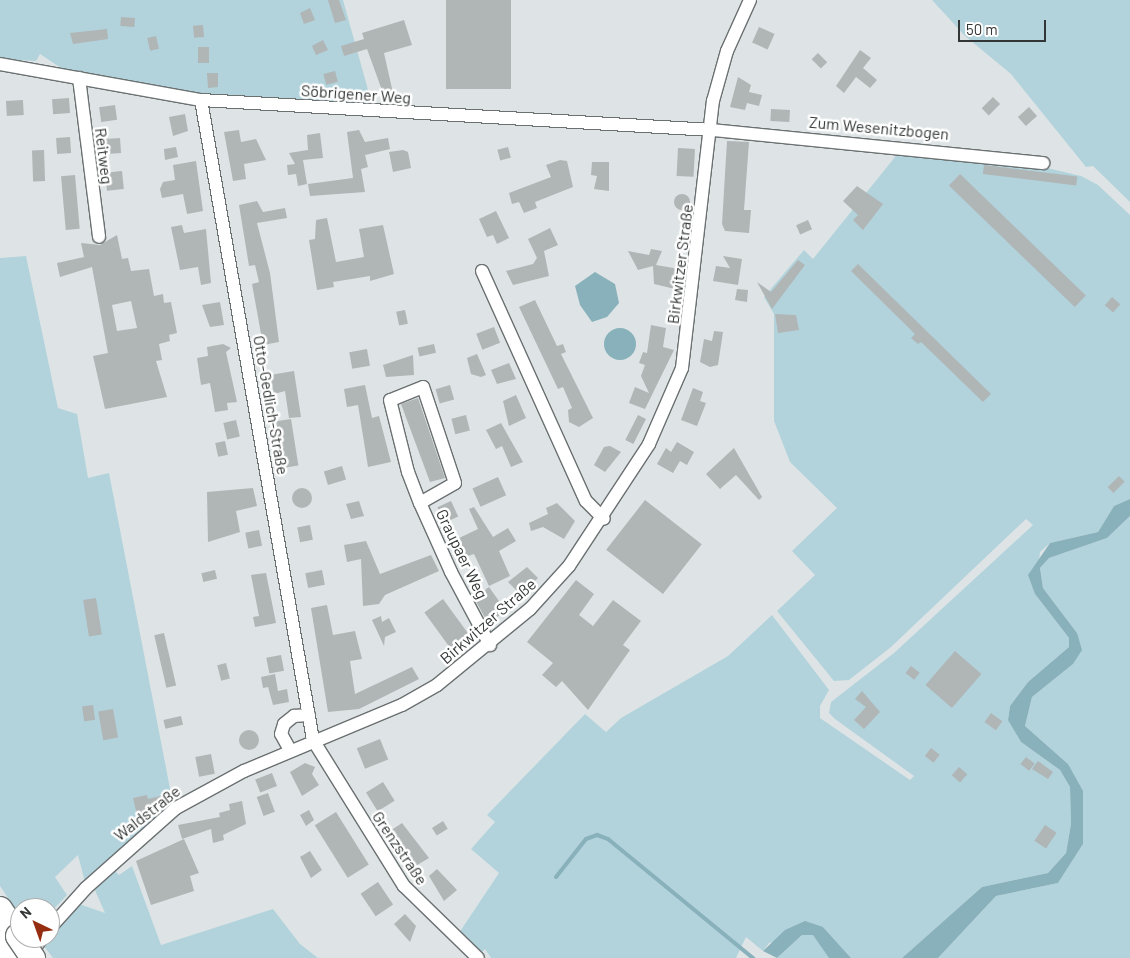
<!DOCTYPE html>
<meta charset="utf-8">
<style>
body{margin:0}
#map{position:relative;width:1130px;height:958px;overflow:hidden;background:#dee4e5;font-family:Barlow,sans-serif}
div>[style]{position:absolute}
.green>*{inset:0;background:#b2d3dc}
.water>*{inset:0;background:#89b1bb}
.round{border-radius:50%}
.stream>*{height:4px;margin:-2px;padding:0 2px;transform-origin:2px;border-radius:2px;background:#89b1bb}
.building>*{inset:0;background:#b0b5b6;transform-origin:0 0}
.roads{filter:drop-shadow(1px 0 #6b7071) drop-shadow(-1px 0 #6b7071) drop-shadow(0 1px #6b7071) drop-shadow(0 -1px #6b7071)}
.street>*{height:12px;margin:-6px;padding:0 6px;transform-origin:6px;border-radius:6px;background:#fff}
.highway>*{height:24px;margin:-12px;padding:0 12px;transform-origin:12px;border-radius:12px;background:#fff}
.bridges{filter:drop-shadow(1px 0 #6b7071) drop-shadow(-1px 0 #6b7071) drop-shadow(0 1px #6b7071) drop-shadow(0 -1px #6b7071)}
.highway-bridge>*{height:24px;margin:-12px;padding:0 12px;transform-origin:12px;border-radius:12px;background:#fff}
span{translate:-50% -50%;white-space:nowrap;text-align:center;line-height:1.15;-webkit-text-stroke:5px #fff;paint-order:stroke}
.street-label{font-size:16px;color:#333636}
.north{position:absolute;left:10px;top:898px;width:50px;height:50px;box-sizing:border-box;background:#fff;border:1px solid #adafaf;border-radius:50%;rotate:318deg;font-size:14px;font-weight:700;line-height:20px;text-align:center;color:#333636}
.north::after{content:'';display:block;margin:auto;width:18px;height:22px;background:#952d11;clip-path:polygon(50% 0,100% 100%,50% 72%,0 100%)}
.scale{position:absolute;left:958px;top:20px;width:88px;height:22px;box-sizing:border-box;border:2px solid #333636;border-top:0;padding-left:6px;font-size:15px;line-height:18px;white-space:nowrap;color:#333636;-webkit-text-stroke:4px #fff;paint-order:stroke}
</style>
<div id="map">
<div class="green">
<i style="clip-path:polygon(0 0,343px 0,372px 104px,179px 92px,64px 70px,40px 54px,36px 61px,0 59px)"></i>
<i style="clip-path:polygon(932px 0,1130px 0,1130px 202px,1093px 166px,1086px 167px,1011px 74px,965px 36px)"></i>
<i style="clip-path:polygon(899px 152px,1043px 167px,1081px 176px,1098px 185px,1130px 215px,1130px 499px,1114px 506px,1098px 532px,1050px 543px,1040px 552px,1035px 594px,1069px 638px,1069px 647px,1028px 682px,1010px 706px,1008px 719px,1021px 742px,1060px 770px,1070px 787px,1071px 824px,1066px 853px,1048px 873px,982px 887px,902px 958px,851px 958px,823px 927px,769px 943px,763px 951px,746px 937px,736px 958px,491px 958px,485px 949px,482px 952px,459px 933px,499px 873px,471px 849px,495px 822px,487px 815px,585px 714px,606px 732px,621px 718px,728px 656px,772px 615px,829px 690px,820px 706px,820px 718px,910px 780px,914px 776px,835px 719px,829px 713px,831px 702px,894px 653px,1033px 525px,1026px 519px,891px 647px,849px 680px,834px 681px,777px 611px,815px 575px,792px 551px,837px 508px,790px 462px,774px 421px,774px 314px,764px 297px,804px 250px,813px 259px)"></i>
<i style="clip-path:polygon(26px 256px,58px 408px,77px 414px,88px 478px,109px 473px,173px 804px,85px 882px,78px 855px,55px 877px,67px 895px,50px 913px,50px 908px,20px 908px,20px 916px,0 886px,0 258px)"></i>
<i style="clip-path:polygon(1130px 516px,1130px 958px,938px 958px,996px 896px,1058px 883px,1083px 844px,1068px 764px,1025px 726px,1032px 697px,1073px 664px,1077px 633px,1043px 588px,1040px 568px,1049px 558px,1107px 538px)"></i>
<i style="clip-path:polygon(132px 866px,161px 945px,273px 909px,300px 944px,318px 958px,53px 958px,43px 945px,49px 938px,79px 904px,105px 913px,94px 888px,114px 870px,119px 875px)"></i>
<i style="clip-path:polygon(802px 935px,814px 935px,829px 958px,777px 958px)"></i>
</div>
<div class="water">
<i style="clip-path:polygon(595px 272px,615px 284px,619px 303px,607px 317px,592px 322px,580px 305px,575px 286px)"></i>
<i class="round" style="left:604px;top:328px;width:32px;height:32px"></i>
<i style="clip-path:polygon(1130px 499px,1130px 516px,1107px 538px,1049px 558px,1040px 568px,1043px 588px,1077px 633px,1082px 650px,1073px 664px,1032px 697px,1025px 726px,1068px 764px,1083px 791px,1083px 844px,1058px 883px,996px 896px,938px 958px,902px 958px,982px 887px,1048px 873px,1066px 853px,1071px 824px,1070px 787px,1060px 770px,1021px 742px,1008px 720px,1010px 706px,1028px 682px,1069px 647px,1069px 638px,1035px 594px,1028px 575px,1050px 543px,1098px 532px,1114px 506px)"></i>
<i style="clip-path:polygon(805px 921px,823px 927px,851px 958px,829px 958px,813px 935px,802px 935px,777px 958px,763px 951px,785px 930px)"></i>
</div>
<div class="stream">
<i style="left:556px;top:877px;width:48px;rotate:-51.7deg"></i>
<i style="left:586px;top:839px;width:12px;rotate:-20deg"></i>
<i style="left:597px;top:835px;width:12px;rotate:20deg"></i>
<i style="left:608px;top:839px;width:188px;rotate:39.4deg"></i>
</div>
<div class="building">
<i style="clip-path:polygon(328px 0,339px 0,346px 20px,335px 23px)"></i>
<i style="left:446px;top:0;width:65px;height:89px"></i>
<i style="clip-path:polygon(310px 8px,315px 20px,304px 24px,300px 13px)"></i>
<i style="left:121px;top:17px;width:14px;height:9px;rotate:4deg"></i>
<i style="clip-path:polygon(404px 20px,412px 45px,384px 53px,393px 93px,383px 93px,367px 49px,344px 56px,341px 46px,364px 39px,362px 33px)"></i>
<i style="left:203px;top:25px;width:12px;height:10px;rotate:85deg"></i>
<i style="left:759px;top:27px;width:17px;height:17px;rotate:24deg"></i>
<i style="clip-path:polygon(107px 29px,108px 39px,73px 44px,70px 33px)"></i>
<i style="left:156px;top:36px;width:13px;height:9px;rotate:77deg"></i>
<i style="clip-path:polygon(323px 40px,328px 50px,316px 55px,312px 46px)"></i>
<i style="left:198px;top:47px;width:11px;height:16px"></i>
<i style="clip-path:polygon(860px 50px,871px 58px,863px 68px,877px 80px,870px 88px,856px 77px,844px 93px,836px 86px)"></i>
<i style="left:818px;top:53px;width:13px;height:9px;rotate:45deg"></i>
<i style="left:335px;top:71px;width:11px;height:12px;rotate:75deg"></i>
<i style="clip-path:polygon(207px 73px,218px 73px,218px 87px,208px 88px)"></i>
<i style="clip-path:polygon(738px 77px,751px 85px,749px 92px,762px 95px,759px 106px,747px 103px,745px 110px,730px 107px)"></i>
<i style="left:993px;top:97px;width:10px;height:16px;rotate:45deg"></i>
<i style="left:69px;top:98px;width:15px;height:17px;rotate:86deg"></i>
<i style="left:6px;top:101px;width:17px;height:15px;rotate:-3deg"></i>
<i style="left:115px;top:105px;width:15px;height:16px;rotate:82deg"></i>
<i style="left:1029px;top:107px;width:12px;height:15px;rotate:48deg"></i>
<i style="left:771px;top:109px;width:19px;height:12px;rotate:3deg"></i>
<i style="clip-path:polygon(185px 114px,188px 131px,173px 136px,169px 117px)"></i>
<i style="clip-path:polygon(239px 130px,241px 142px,256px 139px,266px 160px,244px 164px,246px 179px,233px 181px,224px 132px)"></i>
<i style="clip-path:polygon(359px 130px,365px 142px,388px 138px,390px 149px,365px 155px,368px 167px,361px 169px,365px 192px,310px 196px,308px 184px,353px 178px,347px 132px)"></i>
<i style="clip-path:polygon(320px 133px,323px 158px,303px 160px,307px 184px,298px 186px,296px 174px,288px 175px,287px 165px,295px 164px,289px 153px,308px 150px,307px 135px)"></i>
<i style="left:70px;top:137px;width:16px;height:14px;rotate:86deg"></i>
<i style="left:120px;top:138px;width:15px;height:18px;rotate:86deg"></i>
<i style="clip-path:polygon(727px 141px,749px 142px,744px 210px,751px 210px,749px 233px,725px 231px,722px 224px)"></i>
<i style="clip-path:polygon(176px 147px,178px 157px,165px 160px,164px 149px)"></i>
<i style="left:508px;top:147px;width:11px;height:11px;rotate:75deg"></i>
<i style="left:678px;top:148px;width:17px;height:28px;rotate:3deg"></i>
<i style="left:44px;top:150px;width:31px;height:12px;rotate:88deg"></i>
<i style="clip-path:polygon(403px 150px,408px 152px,411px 168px,393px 172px,389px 152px)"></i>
<i style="clip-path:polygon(560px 160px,567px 161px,573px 187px,535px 202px,537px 208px,524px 213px,519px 202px,512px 204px,509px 193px,551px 177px,546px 165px)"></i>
<i style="clip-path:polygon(196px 161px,203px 211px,187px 214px,183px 194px,162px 198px,160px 189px,163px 182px,175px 180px,173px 165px)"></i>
<i style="clip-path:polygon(592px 162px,609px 162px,609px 191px,594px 189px,597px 176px,591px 175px)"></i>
<i style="left:984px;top:165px;width:94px;height:9px;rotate:7deg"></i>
<i style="left:122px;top:171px;width:18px;height:17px;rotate:84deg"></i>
<i style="left:960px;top:174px;width:175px;height:16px;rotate:44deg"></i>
<i style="left:75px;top:175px;width:54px;height:14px;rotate:85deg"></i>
<i style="clip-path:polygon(857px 186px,883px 204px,863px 230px,853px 220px,858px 215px,843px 201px)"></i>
<i class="round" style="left:674px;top:194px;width:16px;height:16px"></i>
<i style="clip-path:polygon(257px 201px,263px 212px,285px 208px,287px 218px,257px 223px,270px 273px,279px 342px,263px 345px,252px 284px,259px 282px,255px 265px,249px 266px,239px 205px)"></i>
<i style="clip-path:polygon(496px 211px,509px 238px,497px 244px,493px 235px,487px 237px,479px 219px)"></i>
<i style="clip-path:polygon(327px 218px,336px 262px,364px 257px,359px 229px,383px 225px,394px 274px,370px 281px,370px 276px,333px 282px,334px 287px,317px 290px,309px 240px,315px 239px,316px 220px)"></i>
<i style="left:808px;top:220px;width:10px;height:13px;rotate:66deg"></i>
<i style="clip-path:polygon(182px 225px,184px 233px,206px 229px,211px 283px,201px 285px,198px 267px,180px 270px,171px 227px)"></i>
<i style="clip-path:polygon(550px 228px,558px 245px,544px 251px,549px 276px,513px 285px,506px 271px,533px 264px,537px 258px,528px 239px)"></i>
<i style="clip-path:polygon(evenodd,117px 235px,122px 259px,128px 258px,131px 271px,149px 269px,154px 296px,163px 294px,164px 303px,171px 302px,177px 333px,169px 335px,170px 341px,159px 344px,162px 360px,156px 361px,167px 397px,105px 409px,93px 356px,108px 353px,92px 267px,60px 277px,57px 263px,84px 257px,81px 243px,100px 245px,117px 235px,131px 301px,137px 328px,117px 331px,112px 305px,131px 301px)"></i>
<i style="clip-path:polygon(651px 249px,662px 251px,656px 265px,679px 269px,675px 289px,654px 284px,653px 266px,638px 270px,628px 251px,649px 255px)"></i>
<i style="clip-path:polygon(723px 256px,742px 259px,738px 285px,713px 281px,716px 266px,730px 268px)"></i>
<i style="clip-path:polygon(798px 260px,805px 265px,772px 309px,757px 282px,771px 292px)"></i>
<i style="clip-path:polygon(858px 264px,991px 394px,983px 402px,921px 342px,918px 344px,911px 338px,915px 334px,851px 271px)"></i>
<i style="clip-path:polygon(737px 289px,748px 290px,747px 302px,735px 300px)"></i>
<i style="left:1112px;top:297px;width:11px;height:11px;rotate:41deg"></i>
<i style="clip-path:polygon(535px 300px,557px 346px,563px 344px,566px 352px,561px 354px,593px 418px,579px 427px,569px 422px,568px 410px,572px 408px,563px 387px,558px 389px,519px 307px)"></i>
<i style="clip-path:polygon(220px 302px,224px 325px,210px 327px,202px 305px)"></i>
<i style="left:405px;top:310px;width:14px;height:9px;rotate:78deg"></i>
<i style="clip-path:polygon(775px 314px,796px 315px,799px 330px,778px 333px)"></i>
<i style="clip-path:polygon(651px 325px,666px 328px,663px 347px,674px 350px,645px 409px,629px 403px,635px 387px,649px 393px,641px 376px,645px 365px,639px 363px,643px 352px,647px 353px)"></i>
<i style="left:494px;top:327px;width:17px;height:19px;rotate:69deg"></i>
<i style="clip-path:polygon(714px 331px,723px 332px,718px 365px,710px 367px,700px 362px,704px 339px,712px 341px)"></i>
<i style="clip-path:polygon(223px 344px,231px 348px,226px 352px,237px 402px,227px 403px,228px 410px,215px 412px,210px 383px,201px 385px,197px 358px,208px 356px,207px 347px)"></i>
<i style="left:434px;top:344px;width:9px;height:17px;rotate:77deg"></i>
<i style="left:367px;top:349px;width:17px;height:18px;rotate:80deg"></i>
<i style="clip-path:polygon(477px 354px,486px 375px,481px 377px,471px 374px,467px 358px)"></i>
<i style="clip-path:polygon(413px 355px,414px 375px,386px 377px,383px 365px)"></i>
<i style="clip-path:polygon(509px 363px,516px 379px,497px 384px,491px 370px)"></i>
<i style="clip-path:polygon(294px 371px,301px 417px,289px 418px,285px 391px,274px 394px,270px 375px)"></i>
<i style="clip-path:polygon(365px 385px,372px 418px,379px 416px,391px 462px,368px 467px,358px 405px,347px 407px,344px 389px)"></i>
<i style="left:450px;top:385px;width:15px;height:15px;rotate:74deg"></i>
<i style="clip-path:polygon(693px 388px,703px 392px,700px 401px,706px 403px,697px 426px,681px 420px)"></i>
<i style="clip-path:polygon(516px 395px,526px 418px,509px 426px,503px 401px)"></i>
<i style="clip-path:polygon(418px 398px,445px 478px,430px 482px,401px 404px)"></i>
<i style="left:466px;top:415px;width:16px;height:15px;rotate:76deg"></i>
<i style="left:638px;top:415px;width:9px;height:28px;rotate:27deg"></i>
<i style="left:291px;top:419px;width:47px;height:15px;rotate:81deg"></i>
<i style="left:236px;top:420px;width:17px;height:13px;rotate:77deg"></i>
<i style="clip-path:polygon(501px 423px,523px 462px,511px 467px,502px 446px,496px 449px,486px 430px)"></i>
<i style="left:225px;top:441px;width:14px;height:10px;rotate:78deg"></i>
<i style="clip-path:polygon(677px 442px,694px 452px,687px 465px,680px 461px,673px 473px,657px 464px,666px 448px,671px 452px)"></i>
<i style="clip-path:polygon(610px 446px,621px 452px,605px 472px,594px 465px,604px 447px)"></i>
<i style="clip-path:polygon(734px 448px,762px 497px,759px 500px,736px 475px,720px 489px,706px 474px)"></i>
<i style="left:342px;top:466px;width:14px;height:19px;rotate:73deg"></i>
<i style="left:1119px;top:476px;width:8px;height:16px;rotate:45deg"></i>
<i style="left:498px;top:477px;width:20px;height:28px;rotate:66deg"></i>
<i class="round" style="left:292px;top:488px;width:20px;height:20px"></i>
<i style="clip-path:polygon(253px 488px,257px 506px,236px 511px,240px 532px,208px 542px,207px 492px)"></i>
<i style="left:645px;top:500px;width:72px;height:63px;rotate:38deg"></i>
<i style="clip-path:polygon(359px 501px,364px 516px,351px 519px,346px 504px)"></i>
<i style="left:451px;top:501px;width:17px;height:15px;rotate:65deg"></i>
<i style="clip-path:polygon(557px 503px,575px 521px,564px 539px,543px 527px,531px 531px,529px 523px,548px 514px,546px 508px)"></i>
<i style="clip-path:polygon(474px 507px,493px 537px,508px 528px,516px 541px,499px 551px,510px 576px,489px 586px,474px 554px,462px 558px,440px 528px,450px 523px,455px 540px,478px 529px,469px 509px)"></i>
<i style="left:310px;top:525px;width:15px;height:13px;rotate:79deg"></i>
<i style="left:259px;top:530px;width:16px;height:14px;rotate:79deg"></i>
<i style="clip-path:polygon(366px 541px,380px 574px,431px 555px,439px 571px,385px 595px,379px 604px,363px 606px,361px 559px,347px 562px,344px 545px)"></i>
<i style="clip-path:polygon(527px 567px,538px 578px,521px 595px,508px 582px)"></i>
<i style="left:215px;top:570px;width:9px;height:14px;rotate:77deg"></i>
<i style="left:322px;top:570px;width:15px;height:17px;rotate:79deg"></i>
<i style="clip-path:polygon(266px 573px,276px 623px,255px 627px,253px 617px,259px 616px,251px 575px)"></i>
<i style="clip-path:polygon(576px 580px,594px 594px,579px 615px,593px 626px,613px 600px,641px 621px,623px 645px,630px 650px,588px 710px,562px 681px,556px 687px,542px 675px,553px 663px,527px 642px)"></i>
<i style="clip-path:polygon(489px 587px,506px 611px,488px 623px,474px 598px)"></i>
<i style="left:96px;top:598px;width:37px;height:13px;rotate:81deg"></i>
<i style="left:443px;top:599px;width:48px;height:23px;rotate:54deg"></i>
<i style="clip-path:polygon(327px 605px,333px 635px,355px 631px,362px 659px,350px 661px,355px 694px,412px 667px,419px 679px,359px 709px,328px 712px,311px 608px)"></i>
<i style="clip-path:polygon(381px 616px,382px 622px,389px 618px,396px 632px,385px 637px,384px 646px,372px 620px)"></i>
<i style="left:164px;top:633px;width:54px;height:10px;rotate:77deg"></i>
<i style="left:955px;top:651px;width:35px;height:45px;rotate:41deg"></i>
<i style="left:281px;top:655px;width:16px;height:15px;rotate:79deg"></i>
<i style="left:226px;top:663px;width:16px;height:9px;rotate:76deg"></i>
<i style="left:911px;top:666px;width:11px;height:9px;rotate:38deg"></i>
<i style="clip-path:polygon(275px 674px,278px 691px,287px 689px,289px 702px,273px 705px,268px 687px,263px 688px,261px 677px)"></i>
<i style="clip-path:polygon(862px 691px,880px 712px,864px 729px,854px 720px,866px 707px,855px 699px)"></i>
<i style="left:93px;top:705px;width:15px;height:11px;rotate:82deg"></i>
<i style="left:113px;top:709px;width:29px;height:15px;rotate:80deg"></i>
<i style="left:991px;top:713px;width:14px;height:11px;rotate:36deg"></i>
<i style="left:181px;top:716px;width:9px;height:18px;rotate:77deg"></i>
<i class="round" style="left:239px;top:730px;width:20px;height:20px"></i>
<i style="left:380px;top:739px;width:22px;height:25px;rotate:68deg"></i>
<i style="left:931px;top:748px;width:11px;height:10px;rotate:38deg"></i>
<i style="left:211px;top:754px;width:20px;height:16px;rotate:79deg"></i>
<i style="left:1026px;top:757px;width:11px;height:9px;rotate:38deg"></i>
<i style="clip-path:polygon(1038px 761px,1053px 772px,1048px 779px,1032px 769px)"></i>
<i style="clip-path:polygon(305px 763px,315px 767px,312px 774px,319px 785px,302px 796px,290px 772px)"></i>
<i style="left:959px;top:767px;width:11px;height:11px;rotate:41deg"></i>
<i style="left:272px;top:773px;width:14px;height:18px;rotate:69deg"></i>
<i style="left:383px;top:782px;width:22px;height:20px;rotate:58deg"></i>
<i style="left:268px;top:793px;width:20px;height:12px;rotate:70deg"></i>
<i style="clip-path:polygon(147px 795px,148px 799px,164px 795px,166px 806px,137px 815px,133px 798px)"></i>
<i style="clip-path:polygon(242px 801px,246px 824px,223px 835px,224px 840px,213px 843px,211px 829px,182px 839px,178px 825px,220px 817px,219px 813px,230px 810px,229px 804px)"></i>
<i style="clip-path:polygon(309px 810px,314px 820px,306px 826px,300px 815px)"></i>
<i style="left:336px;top:812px;width:62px;height:25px;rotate:58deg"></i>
<i style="left:443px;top:821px;width:9px;height:13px;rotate:58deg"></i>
<i style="clip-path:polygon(402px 823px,429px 858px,412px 868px,390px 831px)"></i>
<i style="left:1045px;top:825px;width:14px;height:19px;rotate:34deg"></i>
<i style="clip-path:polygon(184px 839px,199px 873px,190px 876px,194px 891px,151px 905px,136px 861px)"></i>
<i style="clip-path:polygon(310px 851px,322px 870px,311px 878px,300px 857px)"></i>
<i style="clip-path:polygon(437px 869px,457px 890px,444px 901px,429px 876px)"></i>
<i style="left:378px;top:882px;width:27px;height:21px;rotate:56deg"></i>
<i style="clip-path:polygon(405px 914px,416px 926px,410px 942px,394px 924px)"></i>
</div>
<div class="roads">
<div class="street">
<i style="left:0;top:64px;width:204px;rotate:10.2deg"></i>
<i style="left:201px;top:100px;width:512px;rotate:3.36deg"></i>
<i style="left:712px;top:130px;width:333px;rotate:5.7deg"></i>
<i style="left:79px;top:78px;width:160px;rotate:82.8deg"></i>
<i style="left:201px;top:100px;width:650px;rotate:80.07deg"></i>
<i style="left:313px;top:740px;width:172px;rotate:58.1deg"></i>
<i style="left:404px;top:886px;width:103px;rotate:44.2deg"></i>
<i style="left:482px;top:271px;width:252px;rotate:65.7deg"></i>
<i style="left:586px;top:501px;width:25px;rotate:45deg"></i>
<i style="left:420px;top:503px;width:40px;rotate:-29.7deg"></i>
<i style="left:455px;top:483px;width:101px;rotate:-108.4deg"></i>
<i style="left:423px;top:387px;width:35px;rotate:158deg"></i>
<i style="left:390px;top:400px;width:74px;rotate:76deg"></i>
<i style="left:408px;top:472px;width:33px;rotate:69deg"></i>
<i style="left:420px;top:503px;width:76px;rotate:65.8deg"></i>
<i style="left:451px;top:572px;width:83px;rotate:61.9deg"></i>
<i style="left:290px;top:750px;width:18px;rotate:-119deg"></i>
<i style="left:281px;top:734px;width:10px;rotate:-73deg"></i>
<i style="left:284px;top:724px;width:13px;rotate:-39deg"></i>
<i style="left:294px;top:716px;width:15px;rotate:-4deg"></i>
<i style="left:50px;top:928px;width:54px;rotate:-48deg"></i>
<i style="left:86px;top:888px;width:120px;rotate:-41.6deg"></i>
<i style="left:176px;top:808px;width:77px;rotate:-28.6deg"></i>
<i style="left:244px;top:771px;width:171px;rotate:-22.7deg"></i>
<i style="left:402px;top:705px;width:40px;rotate:-29.7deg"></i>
<i style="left:437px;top:685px;width:120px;rotate:-39.3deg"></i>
<i style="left:530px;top:609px;width:58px;rotate:-47.8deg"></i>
<i style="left:569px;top:566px;width:146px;rotate:-56.7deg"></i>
<i style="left:649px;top:444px;width:83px;rotate:-66.5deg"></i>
<i style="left:682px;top:368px;width:269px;rotate:-83.4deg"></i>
<i style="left:713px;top:101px;width:52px;rotate:-74.4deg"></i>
<i style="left:727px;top:51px;width:56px;rotate:-65.7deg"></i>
<i style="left:29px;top:956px;width:22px;rotate:-54deg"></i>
</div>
<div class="highway">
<i style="left:0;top:909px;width:32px;rotate:56deg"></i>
<i style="left:0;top:943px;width:18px;rotate:56deg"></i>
</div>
</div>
<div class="bridges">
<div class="highway-bridge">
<i style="left:18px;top:936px;width:27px;rotate:56deg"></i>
</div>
</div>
<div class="street-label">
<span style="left:356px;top:94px;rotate:4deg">Söbrigener Weg</span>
<span style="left:879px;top:128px;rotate:5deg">Zum Wesenitzbogen</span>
<span style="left:104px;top:156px;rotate:83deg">Reitweg</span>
<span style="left:680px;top:264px;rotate:-83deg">Birkwitzer Straße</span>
<span style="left:271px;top:405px;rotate:80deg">Otto-Gedlich-Straße</span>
<span style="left:462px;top:554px;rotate:64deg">Graupaer Weg</span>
<span style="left:488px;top:621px;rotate:-41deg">Birkwitzer Straße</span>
<span style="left:147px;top:813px;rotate:-38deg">Waldstraße</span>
<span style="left:400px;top:848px;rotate:56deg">Grenzstraße</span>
</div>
<div class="north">N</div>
<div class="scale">50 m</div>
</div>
